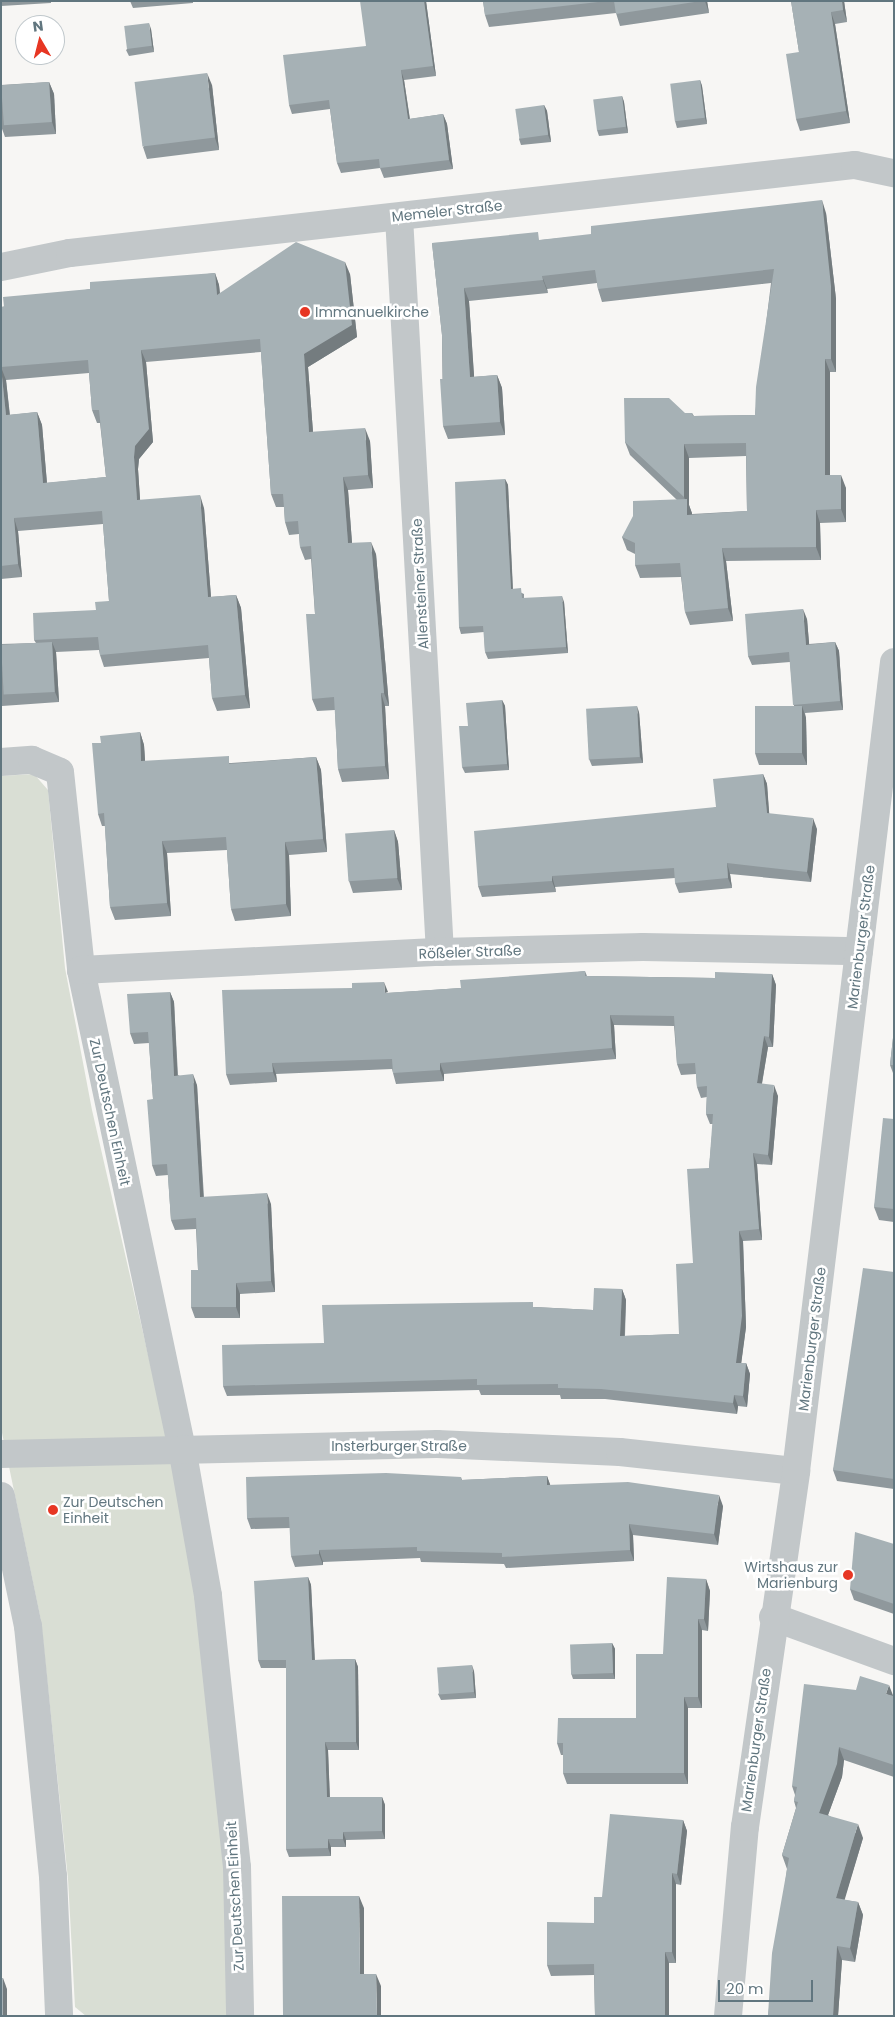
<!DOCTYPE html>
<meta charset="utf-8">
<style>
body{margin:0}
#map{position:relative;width:895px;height:2017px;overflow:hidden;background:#f7f6f4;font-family:Poppins,sans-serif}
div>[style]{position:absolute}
.green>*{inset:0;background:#d9ded4}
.minor>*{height:28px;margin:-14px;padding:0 14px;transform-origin:14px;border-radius:14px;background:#c2c7c9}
.wall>*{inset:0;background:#8f989c}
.shaded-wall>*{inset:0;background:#747c7f}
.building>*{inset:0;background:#a6b1b5;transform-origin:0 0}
.dots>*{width:14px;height:14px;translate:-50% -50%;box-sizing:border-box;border:2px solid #fff;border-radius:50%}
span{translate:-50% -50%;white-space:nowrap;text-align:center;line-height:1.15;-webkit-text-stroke:5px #fff;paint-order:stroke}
.street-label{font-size:14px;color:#61767f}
.poi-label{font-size:14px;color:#61767f}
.left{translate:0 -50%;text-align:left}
.right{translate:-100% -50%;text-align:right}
.frame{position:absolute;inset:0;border:2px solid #61767f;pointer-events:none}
.north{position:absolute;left:15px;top:15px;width:50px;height:50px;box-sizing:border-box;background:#fff;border:1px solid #c0c8cc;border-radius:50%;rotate:352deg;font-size:14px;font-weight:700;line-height:20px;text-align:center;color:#61767f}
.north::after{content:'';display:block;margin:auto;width:18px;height:22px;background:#e73623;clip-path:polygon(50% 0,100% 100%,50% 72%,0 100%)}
.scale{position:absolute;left:718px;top:1980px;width:95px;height:22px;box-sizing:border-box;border:2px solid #61767f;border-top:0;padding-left:6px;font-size:15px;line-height:18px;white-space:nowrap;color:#61767f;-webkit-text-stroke:4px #fff;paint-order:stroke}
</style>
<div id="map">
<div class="green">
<i style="clip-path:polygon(34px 774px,48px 790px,65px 968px,92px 1110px,178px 1485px,197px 1602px,226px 1869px,229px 2016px,86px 2016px,75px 2007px,68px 1879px,41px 1621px,1px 1428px,1px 776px)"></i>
</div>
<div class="minor">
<i style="left:399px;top:217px;width:736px;rotate:86.81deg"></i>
<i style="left:1px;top:267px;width:70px;rotate:-11.5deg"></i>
<i style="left:70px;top:253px;width:790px;rotate:-6.4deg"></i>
<i style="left:855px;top:165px;width:40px;rotate:12deg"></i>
<i style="left:1px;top:762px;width:31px;rotate:-4deg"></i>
<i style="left:32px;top:760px;width:30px;rotate:23deg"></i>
<i style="left:60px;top:772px;width:199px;rotate:83.9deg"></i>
<i style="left:81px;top:970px;width:489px;rotate:78.1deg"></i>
<i style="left:182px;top:1448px;width:150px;rotate:80deg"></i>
<i style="left:208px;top:1596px;width:273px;rotate:83.9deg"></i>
<i style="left:237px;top:1867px;width:149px;rotate:88.8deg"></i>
<i style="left:81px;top:970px;width:359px;rotate:-2.9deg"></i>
<i style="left:440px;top:952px;width:203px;rotate:-1.4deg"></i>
<i style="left:643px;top:947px;width:216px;rotate:1.1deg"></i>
<i style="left:1px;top:1454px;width:436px;rotate:-1.3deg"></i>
<i style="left:437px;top:1444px;width:183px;rotate:2.5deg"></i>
<i style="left:620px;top:1452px;width:177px;rotate:6.2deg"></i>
<i style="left:1px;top:1496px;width:133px;rotate:78.3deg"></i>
<i style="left:28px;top:1626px;width:251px;rotate:84.3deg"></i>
<i style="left:53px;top:1876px;width:140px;rotate:87.5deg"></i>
<i style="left:773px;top:1617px;width:129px;rotate:20deg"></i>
<i style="left:728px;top:2016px;width:190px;rotate:-84.9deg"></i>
<i style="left:745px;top:1827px;width:360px;rotate:-81.8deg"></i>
<i style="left:796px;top:1471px;width:815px;rotate:-83.09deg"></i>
</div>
<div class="wall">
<i style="clip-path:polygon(1px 1px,51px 1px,51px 3px,1px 6px)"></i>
<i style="clip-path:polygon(130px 1px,193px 1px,193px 3px,133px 8px)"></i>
<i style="clip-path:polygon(426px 1px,436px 76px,404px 80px,410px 119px,443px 114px,447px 124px,453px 169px,384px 178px,380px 168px,341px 173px,337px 163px,330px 109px,292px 114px,289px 105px)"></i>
<i style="clip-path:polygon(483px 1px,707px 1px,709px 13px,620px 26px,616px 13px,489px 27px,485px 15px)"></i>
<i style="clip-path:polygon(791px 1px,844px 1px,847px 22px,835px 24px,850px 123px,800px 131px,796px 119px,799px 52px)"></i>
<i style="clip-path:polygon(151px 29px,154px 52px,129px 56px,126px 50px)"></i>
<i style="clip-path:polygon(700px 80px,702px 86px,707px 124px,677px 128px,675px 121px)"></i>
<i style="clip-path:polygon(49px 82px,54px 94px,56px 134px,5px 137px,1px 126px,1px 85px)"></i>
<i style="clip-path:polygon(212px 85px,219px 150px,147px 159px,143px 147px)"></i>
<i style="clip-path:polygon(622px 96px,624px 102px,628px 133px,599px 136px,597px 130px)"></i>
<i style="clip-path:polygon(544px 105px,547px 111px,551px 142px,521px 145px,519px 139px)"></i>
<i style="clip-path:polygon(evenodd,826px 213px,836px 299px,836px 372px,830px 372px,830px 475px,846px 488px,846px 522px,820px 523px,821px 560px,726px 561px,733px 621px,690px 625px,685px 612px,681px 577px,640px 578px,635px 565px,635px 554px,627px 550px,622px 537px,677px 500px,630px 455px,625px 442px,685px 413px,692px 413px,694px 416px,755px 415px,771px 283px,602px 302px,598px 289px,597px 283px,547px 289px,548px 293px,469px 301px,474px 377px,497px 375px,502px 388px,505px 435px,448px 439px,443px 426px,442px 335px,432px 243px,541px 240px,826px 213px,746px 456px,747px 511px,692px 514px,689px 505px,689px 458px,746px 456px)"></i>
<i style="clip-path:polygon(evenodd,215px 273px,219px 285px,220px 293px,350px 274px,357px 337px,308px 367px,313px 432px,370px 441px,373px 488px,348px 490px,352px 543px,376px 554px,389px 706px,385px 706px,389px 779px,342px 782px,338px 769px,335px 710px,317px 711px,312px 699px,315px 614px,311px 559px,305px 560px,300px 547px,299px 534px,289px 535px,285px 522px,284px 507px,276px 507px,271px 494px,261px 352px,146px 362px,153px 442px,139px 459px,138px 469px,140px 500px,204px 508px,211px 597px,236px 595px,241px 608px,250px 708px,217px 711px,212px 698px,209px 658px,104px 667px,100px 655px,99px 650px,56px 652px,59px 702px,2px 706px,1px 705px,1px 644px,36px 643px,34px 640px,96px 610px,109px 601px,103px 524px,18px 531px,22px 577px,1px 579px,1px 307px,90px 289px,215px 273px,89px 373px,92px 410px,97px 423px,100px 423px,106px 477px,47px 483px,42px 425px,37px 412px,10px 415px,6px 380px,89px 373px)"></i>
<i style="clip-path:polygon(505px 479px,508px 485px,513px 589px,524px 594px,524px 598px,564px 602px,568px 653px,488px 659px,485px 652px,484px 632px,461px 634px,459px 627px)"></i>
<i style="clip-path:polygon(807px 619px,809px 644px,835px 642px,839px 651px,843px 710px,805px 713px,806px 718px,807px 765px,759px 765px,755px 753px,794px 706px,790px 662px,752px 665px,748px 656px)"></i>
<i style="clip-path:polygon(502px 700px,505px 706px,509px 770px,465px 773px,462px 767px)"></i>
<i style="clip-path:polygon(639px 712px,643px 763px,592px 766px,589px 759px)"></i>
<i style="clip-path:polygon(140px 732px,144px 745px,145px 761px,231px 763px,316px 757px,321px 770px,327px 852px,289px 855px,291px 916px,235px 921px,231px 909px,227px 850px,167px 853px,171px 916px,115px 920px,110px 907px,105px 826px,102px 826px,98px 814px,101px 743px)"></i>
<i style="clip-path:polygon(763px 774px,767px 784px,769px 814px,817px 829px,811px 882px,730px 874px,732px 888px,679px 893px,675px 883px,675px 878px,555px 887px,556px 892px,482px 897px,478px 886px,716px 807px)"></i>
<i style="clip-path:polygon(394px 830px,398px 842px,402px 890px,353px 893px,349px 881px)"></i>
<i style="clip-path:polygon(585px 971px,587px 976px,715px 978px,772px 974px,776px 985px,773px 1047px,768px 1047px,762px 1084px,778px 1096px,772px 1165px,757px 1164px,762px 1240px,743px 1241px,746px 1327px,741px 1363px,746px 1363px,750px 1374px,747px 1407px,738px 1406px,737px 1414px,605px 1399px,561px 1399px,560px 1395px,481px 1395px,479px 1390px,227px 1396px,223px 1386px,324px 1343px,535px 1307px,593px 1310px,622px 1289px,626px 1300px,625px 1336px,679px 1334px,693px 1263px,709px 1168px,713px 1124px,710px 1124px,706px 1114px,707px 1097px,701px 1098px,697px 1087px,696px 1074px,681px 1075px,677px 1064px,674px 1026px,614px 1025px,616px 1059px,444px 1074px,444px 1081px,396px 1084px,393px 1073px,392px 1069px,276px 1074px,277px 1082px,230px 1085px,226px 1074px,388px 993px,461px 988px)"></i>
<i style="clip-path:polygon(170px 992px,174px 1002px,178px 1075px,197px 1085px,204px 1197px,271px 1204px,275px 1292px,240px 1294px,240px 1318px,195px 1318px,191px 1307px,198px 1270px,196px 1229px,175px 1230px,171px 1220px,168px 1175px,156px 1176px,152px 1165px,153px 1099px,149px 1043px,134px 1044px,130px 1033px)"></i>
<i style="clip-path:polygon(894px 1029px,894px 1073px,893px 1073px,890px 1065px)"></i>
<i style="clip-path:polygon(894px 1119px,894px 1222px,879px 1220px,874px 1207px)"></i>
<i style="clip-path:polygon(894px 1272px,894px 1489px,837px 1481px,833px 1470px)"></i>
<i style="clip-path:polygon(547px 1476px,550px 1485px,723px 1506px,718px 1545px,633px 1535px,634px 1561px,506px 1568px,504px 1564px,421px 1562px,420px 1558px,323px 1562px,323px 1565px,295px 1567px,291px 1556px,290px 1528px,251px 1529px,247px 1518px,461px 1477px,462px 1480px)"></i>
<i style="clip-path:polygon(894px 1544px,894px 1614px,854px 1600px,850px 1589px)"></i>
<i style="clip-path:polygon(308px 1577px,311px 1585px,315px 1660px,355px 1659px,358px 1667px,359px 1750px,328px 1750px,330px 1797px,382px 1797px,385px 1805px,385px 1839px,346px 1840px,346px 1847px,331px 1847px,331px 1856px,289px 1857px,286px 1849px,286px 1668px,261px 1668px,258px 1660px)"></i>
<i style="clip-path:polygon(706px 1579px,710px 1591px,708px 1631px,702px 1630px,702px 1708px,688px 1708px,688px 1784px,567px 1784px,563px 1773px,563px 1755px,561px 1755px,557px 1743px,636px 1718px,663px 1654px)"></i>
<i style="clip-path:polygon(612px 1643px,615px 1649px,615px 1679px,573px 1679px,571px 1673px)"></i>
<i style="clip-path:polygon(474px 1671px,476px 1698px,441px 1700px,438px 1694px)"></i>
<i style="clip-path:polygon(893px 1696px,894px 1696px,894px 1777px,844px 1760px,842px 1777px,828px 1815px,863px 1838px,844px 1900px,858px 1902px,863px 1915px,855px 1962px,842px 1960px,838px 2016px,768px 2016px,787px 1869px,782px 1855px,796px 1808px,794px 1801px,795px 1795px,792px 1786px)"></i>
<i style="clip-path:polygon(683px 1820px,687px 1831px,681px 1885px,676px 1884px,676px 1963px,669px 1963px,669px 2016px,595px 2016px,594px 1975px,551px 1976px,547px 1965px,594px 1923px,602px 1897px)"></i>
</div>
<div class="shaded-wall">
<i style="clip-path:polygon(424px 1px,426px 1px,436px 76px,433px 66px)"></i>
<i style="clip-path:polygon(705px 1px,707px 1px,709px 13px)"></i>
<i style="clip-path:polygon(842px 1px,844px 1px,847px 22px,843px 10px)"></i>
<i style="clip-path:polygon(831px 12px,835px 24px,850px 123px,846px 111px)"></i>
<i style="clip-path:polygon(149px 23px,151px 29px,154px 52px,152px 46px)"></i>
<i style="clip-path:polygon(401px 70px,404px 80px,411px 128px,408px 119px)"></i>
<i style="clip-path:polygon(207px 73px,212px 85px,219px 150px,215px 138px)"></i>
<i style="clip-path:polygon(700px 80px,702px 86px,707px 124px,705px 118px)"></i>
<i style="clip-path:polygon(49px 82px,54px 94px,56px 134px,52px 122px)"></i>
<i style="clip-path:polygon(622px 96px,624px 102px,628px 133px,626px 127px)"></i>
<i style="clip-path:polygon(544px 105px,547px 111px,551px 142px,548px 135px)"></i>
<i style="clip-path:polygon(443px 114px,447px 124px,453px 169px,449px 160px)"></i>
<i style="clip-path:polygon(822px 200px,826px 213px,836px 299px,836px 372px,831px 359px)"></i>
<i style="clip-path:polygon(345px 262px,350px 274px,357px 337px,308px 367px,314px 445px,309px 432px,304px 354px)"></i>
<i style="clip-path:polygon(215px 273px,219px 285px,221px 308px,217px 295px)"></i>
<i style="clip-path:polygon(542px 276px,547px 289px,548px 293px,543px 280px)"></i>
<i style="clip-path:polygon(464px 288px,469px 301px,475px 390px,470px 377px)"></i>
<i style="clip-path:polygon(141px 350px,146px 362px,153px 442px,139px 459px,138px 469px,141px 513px,137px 500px,134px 457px)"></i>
<i style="clip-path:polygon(825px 359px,830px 372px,830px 488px,825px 475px)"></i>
<i style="clip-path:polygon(1px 367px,6px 380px,11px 428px,6px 415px)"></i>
<i style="clip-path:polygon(497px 375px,502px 388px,505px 435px,500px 422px)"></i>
<i style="clip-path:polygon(37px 412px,42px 425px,48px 496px,43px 483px)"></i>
<i style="clip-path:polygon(365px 428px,370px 441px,373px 488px,368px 475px)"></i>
<i style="clip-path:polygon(684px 444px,689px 458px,689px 505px,692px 513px,692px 528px,687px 515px,687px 505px,684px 497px)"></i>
<i style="clip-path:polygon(841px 475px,846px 488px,846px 522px,841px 509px)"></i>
<i style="clip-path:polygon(343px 477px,348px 490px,353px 556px,348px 543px)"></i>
<i style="clip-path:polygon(505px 479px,508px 485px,513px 595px,511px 589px)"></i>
<i style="clip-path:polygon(200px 495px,204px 508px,212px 610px,208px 597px)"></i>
<i style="clip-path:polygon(816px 510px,820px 523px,821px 560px,816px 547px)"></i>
<i style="clip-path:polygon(14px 518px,18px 531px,22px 577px,18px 564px)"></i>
<i style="clip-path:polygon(371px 542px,376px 554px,389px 706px,384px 693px)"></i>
<i style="clip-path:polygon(722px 548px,726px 561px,733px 621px,728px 608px)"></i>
<i style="clip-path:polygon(236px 595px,241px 608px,250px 708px,245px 695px)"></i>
<i style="clip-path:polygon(562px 596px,564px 602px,568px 653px,566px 647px)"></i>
<i style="clip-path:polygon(803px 609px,807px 619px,810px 654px,806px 645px)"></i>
<i style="clip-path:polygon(52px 642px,56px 652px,59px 702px,55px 692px)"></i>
<i style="clip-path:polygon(835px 642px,839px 651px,843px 710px,840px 701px)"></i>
<i style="clip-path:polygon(381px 693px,385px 706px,389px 779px,385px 766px)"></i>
<i style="clip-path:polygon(502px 700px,505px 706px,509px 770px,507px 764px)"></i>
<i style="clip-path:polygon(637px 706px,639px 712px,643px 763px,640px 757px)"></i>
<i style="clip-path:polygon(802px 706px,806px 718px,807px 765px,802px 753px)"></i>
<i style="clip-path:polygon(140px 732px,144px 745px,146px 774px,141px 761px)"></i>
<i style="clip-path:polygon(316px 757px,321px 770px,327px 852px,323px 839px)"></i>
<i style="clip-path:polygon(763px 774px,767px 784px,770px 824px,767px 813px)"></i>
<i style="clip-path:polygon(813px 818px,817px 829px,811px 882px,807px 872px)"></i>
<i style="clip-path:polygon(394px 830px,398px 842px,402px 890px,397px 878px)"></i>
<i style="clip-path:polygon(162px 841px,167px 853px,171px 916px,167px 903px)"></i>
<i style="clip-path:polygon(285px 842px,289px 855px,291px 916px,286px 904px)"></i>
<i style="clip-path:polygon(727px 863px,730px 874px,732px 888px,728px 878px)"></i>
<i style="clip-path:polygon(552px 876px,555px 887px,556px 892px,552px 881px)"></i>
<i style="clip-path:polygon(772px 974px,776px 985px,773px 1047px,769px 1037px)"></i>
<i style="clip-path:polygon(384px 982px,388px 992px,385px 993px)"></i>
<i style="clip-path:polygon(170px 992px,174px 1002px,178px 1087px,174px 1076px)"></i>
<i style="clip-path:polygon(610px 1015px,614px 1025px,616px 1059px,612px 1048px)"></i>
<i style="clip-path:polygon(764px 1036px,768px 1047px,760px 1094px,757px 1083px)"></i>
<i style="clip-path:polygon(272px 1063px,276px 1074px,277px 1082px,273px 1072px)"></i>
<i style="clip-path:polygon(440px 1063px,444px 1074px,444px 1081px,440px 1070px)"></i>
<i style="clip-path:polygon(193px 1074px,197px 1085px,204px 1208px,200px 1197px)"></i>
<i style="clip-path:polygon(774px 1085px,778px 1096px,772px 1165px,768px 1155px)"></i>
<i style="clip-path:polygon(753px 1153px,757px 1164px,762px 1240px,759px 1229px)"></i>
<i style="clip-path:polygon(267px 1193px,271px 1204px,275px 1292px,271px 1281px)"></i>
<i style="clip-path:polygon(739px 1231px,743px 1241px,746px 1327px,740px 1373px,736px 1363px)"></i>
<i style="clip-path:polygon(236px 1283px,240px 1294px,240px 1318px,236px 1307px)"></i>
<i style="clip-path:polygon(622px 1289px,626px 1300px,624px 1346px,620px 1336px)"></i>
<i style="clip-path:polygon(746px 1363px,750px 1374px,747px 1407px,743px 1396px)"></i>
<i style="clip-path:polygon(734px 1395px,738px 1406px,737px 1414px,733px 1403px)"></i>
<i style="clip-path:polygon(547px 1476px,551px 1487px,547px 1485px)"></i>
<i style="clip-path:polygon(719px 1495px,723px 1506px,718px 1545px,714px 1534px)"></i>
<i style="clip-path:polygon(629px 1524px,633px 1535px,634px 1561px,630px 1550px)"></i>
<i style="clip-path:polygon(319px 1550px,323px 1562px,323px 1565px,319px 1554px)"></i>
<i style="clip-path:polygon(308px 1577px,311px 1585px,315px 1667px,312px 1660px)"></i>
<i style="clip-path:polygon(706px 1579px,710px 1591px,708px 1631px,704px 1619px)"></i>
<i style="clip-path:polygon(698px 1619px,702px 1630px,702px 1708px,698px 1697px)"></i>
<i style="clip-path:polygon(612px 1643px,615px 1649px,615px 1679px,613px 1673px)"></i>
<i style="clip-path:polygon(355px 1659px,358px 1667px,359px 1750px,356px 1742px)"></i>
<i style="clip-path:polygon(472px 1665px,474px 1671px,476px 1698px,474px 1692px)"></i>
<i style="clip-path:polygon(889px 1685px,894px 1698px,886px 1694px)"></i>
<i style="clip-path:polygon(684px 1697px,688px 1708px,688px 1784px,684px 1773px)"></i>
<i style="clip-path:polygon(325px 1742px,328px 1750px,330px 1805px,327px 1797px)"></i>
<i style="clip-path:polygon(839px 1747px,844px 1760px,842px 1777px,824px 1826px,819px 1813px)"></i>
<i style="clip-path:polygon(382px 1797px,385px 1805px,385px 1839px,382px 1831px)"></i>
<i style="clip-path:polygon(683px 1820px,687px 1831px,681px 1885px,677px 1874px)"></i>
<i style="clip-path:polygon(858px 1824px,863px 1838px,841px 1912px,836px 1898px)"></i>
<i style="clip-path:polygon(343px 1832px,346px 1840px,346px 1847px,343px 1839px)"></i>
<i style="clip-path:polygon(328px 1839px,331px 1847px,331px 1856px,328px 1848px)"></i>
<i style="clip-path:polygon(672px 1873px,676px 1884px,676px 1963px,672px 1952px)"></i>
<i style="clip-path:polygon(359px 1896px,364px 1908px,364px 1987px,360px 1974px)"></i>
<i style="clip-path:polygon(858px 1902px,863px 1915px,855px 1962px,850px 1948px)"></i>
<i style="clip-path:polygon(837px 1946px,842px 1960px,838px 2016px,833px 2016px)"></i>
<i style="clip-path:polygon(665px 1952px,669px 1963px,669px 2016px,665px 2016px)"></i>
<i style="clip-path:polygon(376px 1974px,381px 1986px,381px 2016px,377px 2016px)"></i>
<i style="clip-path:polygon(3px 1978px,7px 1989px,7px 2016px,3px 2016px)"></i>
</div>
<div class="building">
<i style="clip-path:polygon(360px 1px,424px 1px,433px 66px,401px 70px,408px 119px,443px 114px,449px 160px,380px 168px,379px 159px,337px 163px,329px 100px,289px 105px,283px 55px,366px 46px)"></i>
<i style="clip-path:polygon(483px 1px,607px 1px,485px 15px)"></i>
<i style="clip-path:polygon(614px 1px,701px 1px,616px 14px)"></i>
<i style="clip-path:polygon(791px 1px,842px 1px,843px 10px,831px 12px,846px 111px,796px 119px,786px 54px,799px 52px)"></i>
<i style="left:149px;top:23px;width:23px;height:25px;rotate:83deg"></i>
<i style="left:207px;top:73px;width:65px;height:73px;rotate:83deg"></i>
<i style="left:700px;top:80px;width:38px;height:30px;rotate:83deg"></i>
<i style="left:49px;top:82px;width:40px;height:48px;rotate:86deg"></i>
<i style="left:622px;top:96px;width:31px;height:29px;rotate:83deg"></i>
<i style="left:544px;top:105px;width:30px;height:29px;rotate:82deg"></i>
<i style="clip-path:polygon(822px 200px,831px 286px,831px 359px,825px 359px,825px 475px,841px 475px,841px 509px,816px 510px,816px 547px,722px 548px,728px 608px,685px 612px,680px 563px,635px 565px,635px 543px,622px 537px,633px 516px,633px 501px,687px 499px,687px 515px,747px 511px,746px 443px,684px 444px,684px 497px,625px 442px,624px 398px,669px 398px,685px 413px,692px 413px,693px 416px,755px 415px,756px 387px,774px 269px,598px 289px,595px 270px,542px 276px,543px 280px,464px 288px,470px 377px,497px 375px,500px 422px,443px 426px,440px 379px,443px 379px,442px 335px,432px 243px,538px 232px,539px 240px,591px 234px,591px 226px)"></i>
<i style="clip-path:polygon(evenodd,296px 242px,345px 262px,352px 325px,304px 354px,309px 432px,365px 428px,368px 475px,343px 477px,348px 543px,371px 542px,384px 693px,381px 693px,385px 766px,338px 769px,334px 697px,312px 699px,306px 614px,315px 614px,311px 546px,300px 547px,298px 521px,285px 522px,283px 494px,271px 494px,260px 339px,141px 350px,149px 429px,135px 446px,134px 457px,137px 500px,200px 495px,208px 597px,236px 595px,245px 695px,212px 698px,208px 645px,100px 655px,98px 637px,34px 640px,33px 613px,96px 610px,95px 602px,109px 601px,102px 511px,14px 518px,18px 564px,1px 566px,1px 307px,4px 307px,3px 297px,90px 289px,90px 282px,215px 273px,217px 295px,296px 242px,88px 360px,92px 410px,99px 410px,106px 477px,43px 483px,37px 412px,6px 415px,1px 367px,88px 360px)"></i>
<i style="clip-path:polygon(505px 479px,511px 589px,521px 588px,522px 598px,562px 596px,566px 647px,485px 652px,483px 626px,459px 627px,455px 482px)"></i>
<i style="clip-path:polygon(803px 609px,806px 645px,835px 642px,840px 701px,793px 705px,789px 652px,748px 656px,745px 614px)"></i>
<i style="left:52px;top:642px;width:50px;height:51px;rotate:87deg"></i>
<i style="clip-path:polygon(502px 700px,507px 764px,462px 767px,459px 726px,468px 726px,466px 703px)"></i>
<i style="left:637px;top:706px;width:51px;height:51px;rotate:87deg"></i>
<i style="left:755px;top:706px;width:47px;height:47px"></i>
<i style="clip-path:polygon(140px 732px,141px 761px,229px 756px,229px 764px,316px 757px,323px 839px,285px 842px,286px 904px,231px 909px,226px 837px,162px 841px,167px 903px,110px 907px,104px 813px,98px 814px,92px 743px,101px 743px,100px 736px)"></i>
<i style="clip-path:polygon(763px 774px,767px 813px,813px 818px,807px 872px,727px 863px,728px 878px,675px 883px,674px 868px,552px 876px,552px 881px,478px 886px,474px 831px,716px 807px,713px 779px)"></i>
<i style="left:394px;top:830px;width:48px;height:49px;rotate:86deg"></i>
<i style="clip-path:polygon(585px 971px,585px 976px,715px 978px,715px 972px,772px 974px,769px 1037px,764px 1036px,757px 1083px,774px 1085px,768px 1155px,753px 1153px,759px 1229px,739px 1231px,742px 1316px,736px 1363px,746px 1363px,743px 1396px,734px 1395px,733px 1403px,601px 1389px,558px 1388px,558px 1384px,477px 1385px,477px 1379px,223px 1386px,222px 1345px,324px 1343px,322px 1305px,533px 1302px,533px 1307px,593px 1310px,594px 1288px,622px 1289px,620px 1336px,679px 1334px,676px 1264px,693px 1263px,687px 1169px,709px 1168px,713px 1114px,706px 1114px,707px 1086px,697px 1087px,695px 1063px,677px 1064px,674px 1016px,610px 1015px,612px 1048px,440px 1063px,440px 1070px,393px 1073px,392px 1059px,272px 1063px,273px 1072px,226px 1074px,222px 990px,352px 988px,352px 983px,384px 982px,385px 993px,461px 988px,460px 980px)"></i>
<i style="clip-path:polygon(170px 992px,174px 1076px,193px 1074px,200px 1197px,267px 1193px,271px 1281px,236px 1283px,236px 1307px,191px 1307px,191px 1270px,198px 1270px,196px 1218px,171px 1220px,167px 1164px,152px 1165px,147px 1100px,153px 1099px,148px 1032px,130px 1033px,127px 994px)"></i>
<i style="clip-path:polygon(894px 1029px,894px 1065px,890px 1065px)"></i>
<i style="clip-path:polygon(883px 1118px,894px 1119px,894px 1209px,874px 1207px)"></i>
<i style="clip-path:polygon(863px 1268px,894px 1272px,894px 1479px,833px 1470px)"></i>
<i style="clip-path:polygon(386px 1473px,461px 1477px,461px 1480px,547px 1476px,547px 1485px,628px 1482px,719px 1495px,714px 1534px,629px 1524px,630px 1550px,502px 1557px,502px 1553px,417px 1551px,417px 1547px,319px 1550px,319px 1554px,291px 1556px,289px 1517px,247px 1518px,246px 1477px)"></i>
<i style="clip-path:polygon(855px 1532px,894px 1544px,894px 1604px,850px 1589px)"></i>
<i style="clip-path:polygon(308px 1577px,312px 1660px,355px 1659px,356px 1742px,325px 1742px,327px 1797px,382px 1797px,382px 1831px,343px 1832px,343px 1839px,328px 1839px,328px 1848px,286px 1849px,286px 1660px,258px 1660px,254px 1581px)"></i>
<i style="clip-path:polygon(667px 1577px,706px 1579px,704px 1619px,698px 1619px,698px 1697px,684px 1697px,684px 1773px,563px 1773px,563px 1743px,557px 1743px,558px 1718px,636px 1718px,636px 1654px,663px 1654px)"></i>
<i style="left:612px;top:1643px;width:30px;height:42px;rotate:88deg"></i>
<i style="left:472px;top:1665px;width:27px;height:35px;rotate:86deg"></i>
<i style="clip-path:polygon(860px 1676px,889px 1685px,886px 1694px,894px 1696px,894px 1765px,839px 1747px,837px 1764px,819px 1813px,858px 1824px,836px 1898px,858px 1902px,850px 1948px,837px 1946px,833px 2016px,768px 2015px,772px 1953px,789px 1858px,782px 1855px,798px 1802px,794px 1801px,797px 1787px,792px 1786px,804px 1684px,856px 1690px)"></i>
<i style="clip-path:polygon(610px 1814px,683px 1820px,677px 1874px,672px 1873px,672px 1952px,665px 1952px,665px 2016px,595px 2016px,594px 1964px,547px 1965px,547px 1922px,594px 1923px,594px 1897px,602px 1897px)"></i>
<i style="clip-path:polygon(282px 1896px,359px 1896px,360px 1974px,376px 1974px,377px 2016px,283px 2016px)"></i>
<i style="left:1px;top:1978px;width:2px;height:37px"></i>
</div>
<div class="dots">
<i style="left:305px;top:312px;background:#e73623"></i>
<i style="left:53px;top:1510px;background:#e73623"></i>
<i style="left:848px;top:1575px;background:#e73623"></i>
</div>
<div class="street-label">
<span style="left:447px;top:211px;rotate:-6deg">Memeler Straße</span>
<span style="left:420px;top:584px;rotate:-93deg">Allensteiner Straße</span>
<span style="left:861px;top:937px;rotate:-83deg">Marienburger Straße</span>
<span style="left:470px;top:952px;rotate:-2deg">Rößeler Straße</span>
<span style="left:110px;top:1112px;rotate:78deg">Zur Deutschen Einheit</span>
<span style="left:812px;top:1339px;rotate:-83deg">Marienburger Straße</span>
<span style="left:399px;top:1446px">Insterburger Straße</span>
<span style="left:756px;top:1740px;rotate:-82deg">Marienburger Straße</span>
<span style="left:235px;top:1896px;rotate:-93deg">Zur Deutschen Einheit</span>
</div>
<div class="poi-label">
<span class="left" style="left:315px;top:312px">Immanuelkirche</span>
<span class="left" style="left:63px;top:1510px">Zur Deutschen<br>Einheit</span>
<span class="right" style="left:838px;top:1575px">Wirtshaus zur<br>Marienburg</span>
</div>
<div class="frame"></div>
<div class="north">N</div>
<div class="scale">20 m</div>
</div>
